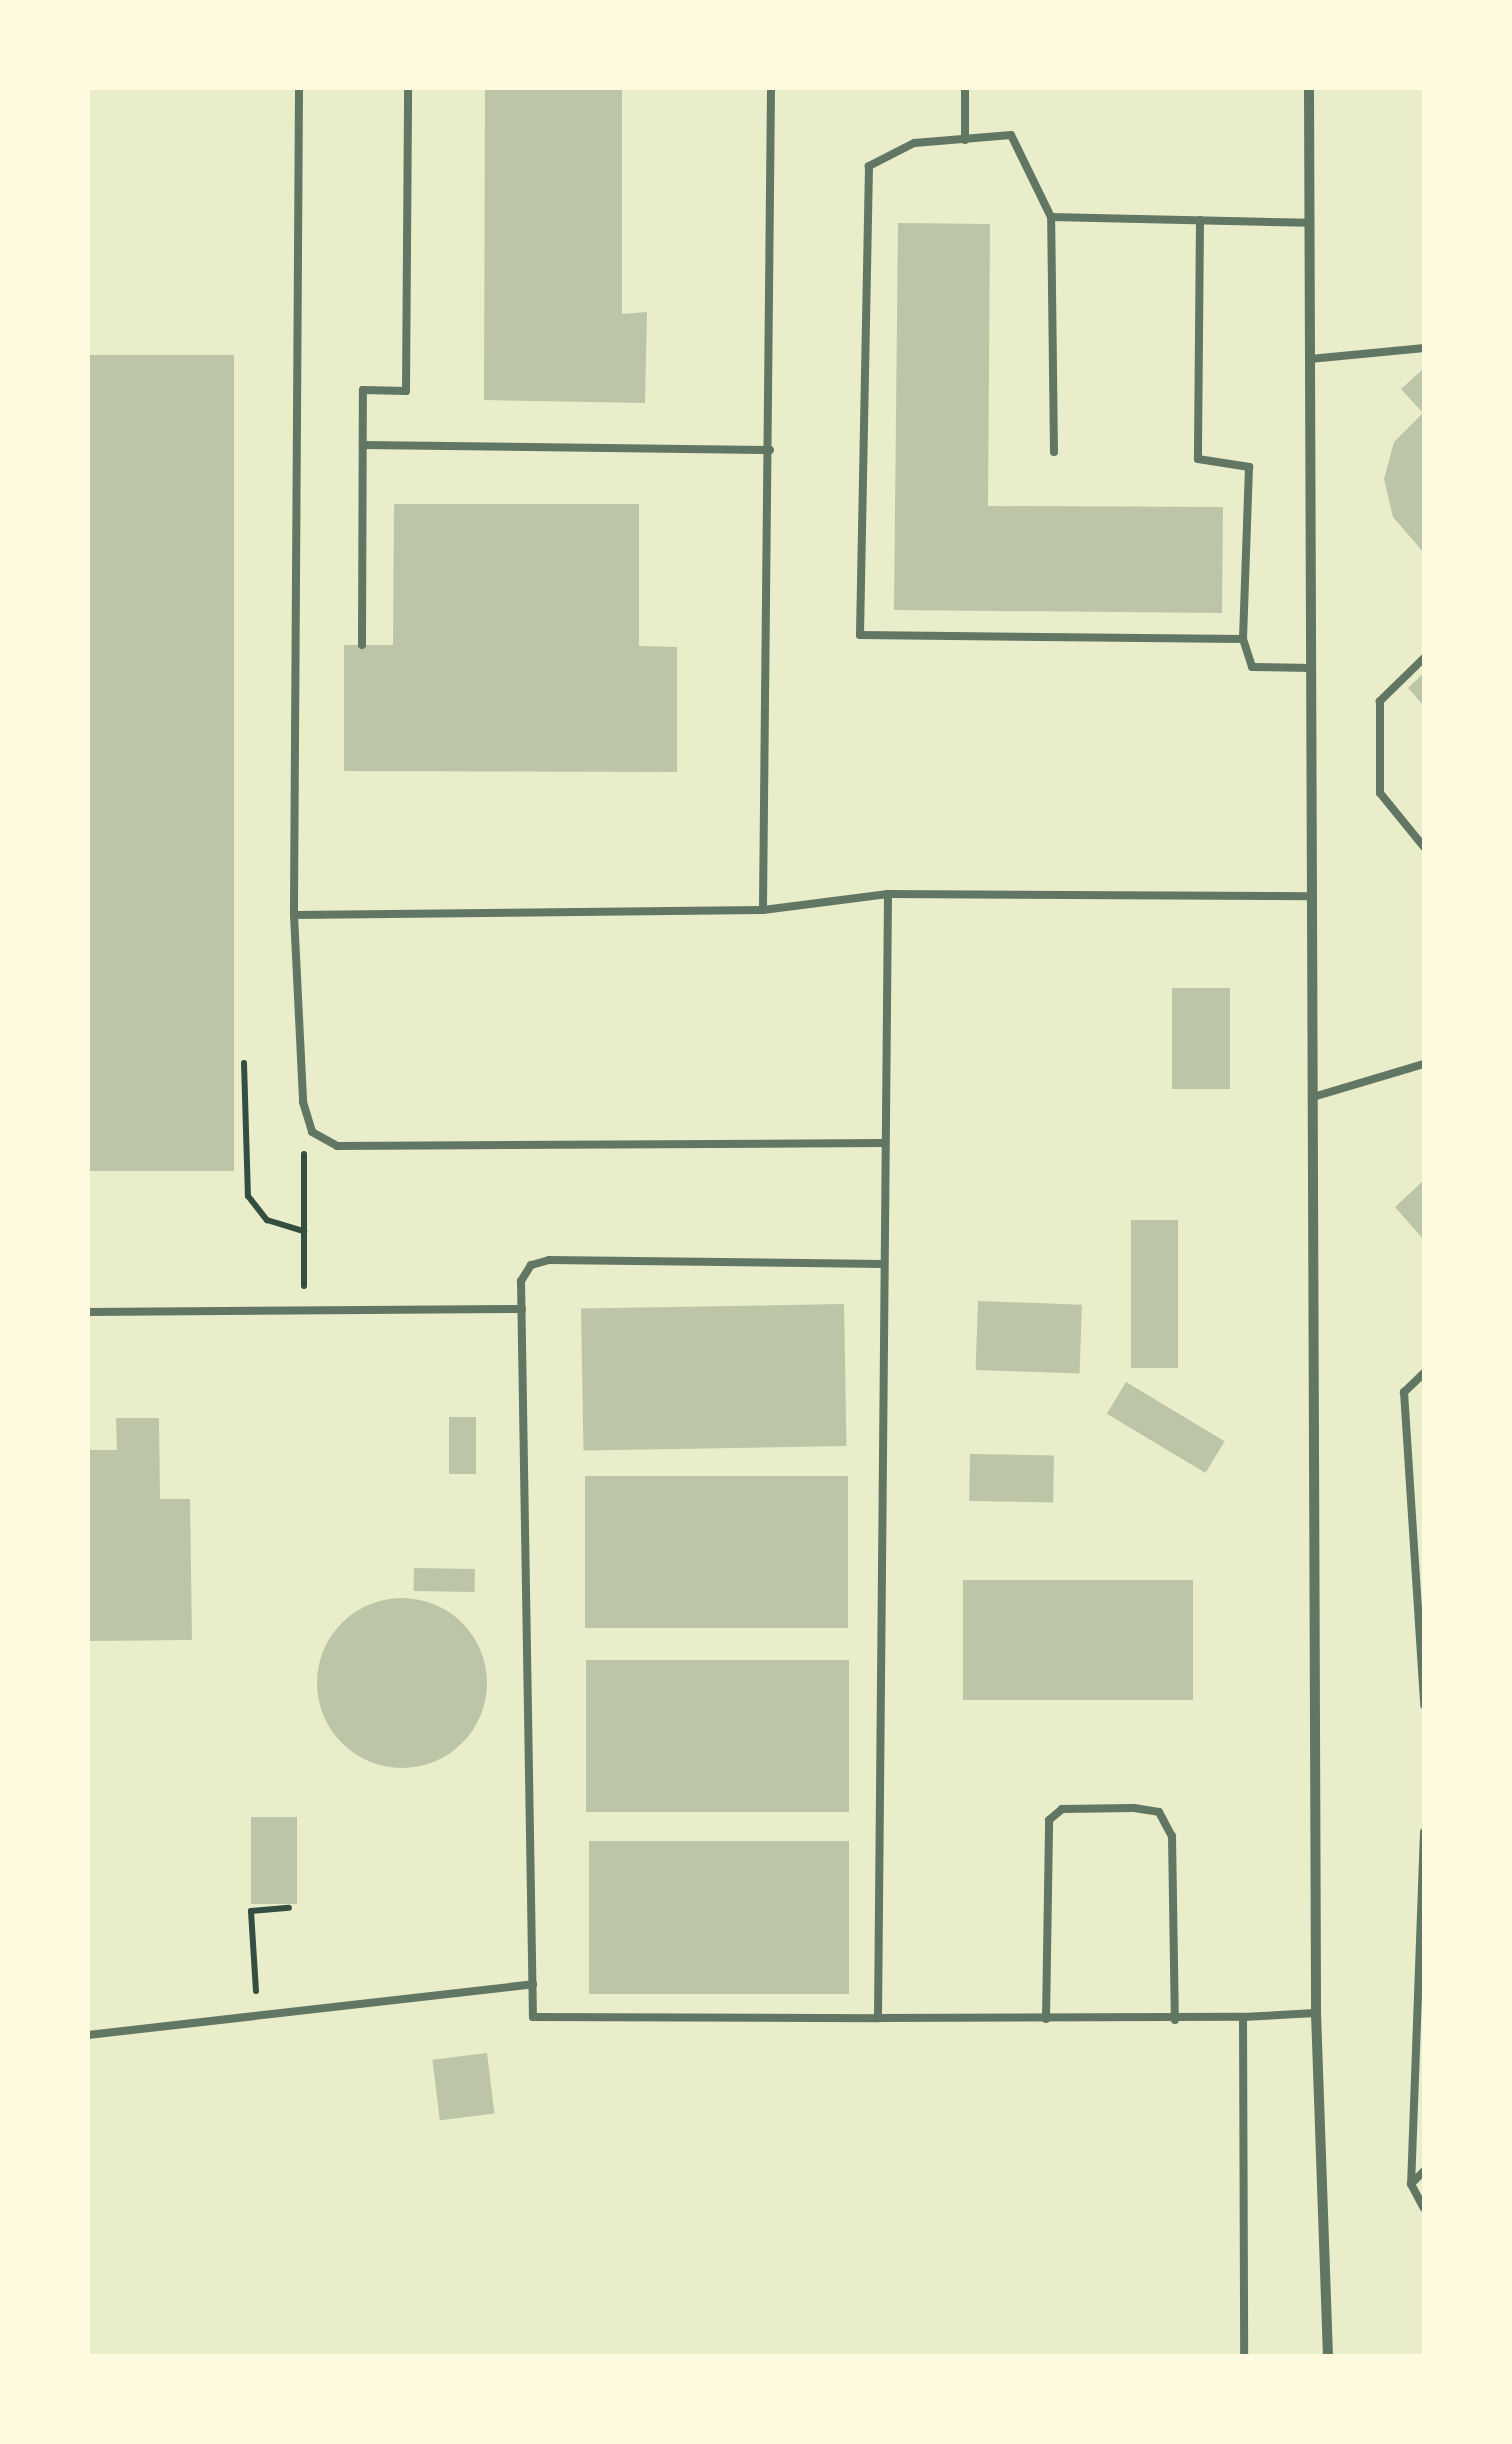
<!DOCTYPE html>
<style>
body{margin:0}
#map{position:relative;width:1512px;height:2444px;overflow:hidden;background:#e9edc9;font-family:"Archivo Narrow",sans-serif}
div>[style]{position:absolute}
.building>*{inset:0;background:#bcc5a7;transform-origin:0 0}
.round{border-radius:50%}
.path>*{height:6px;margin:-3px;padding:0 3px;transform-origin:3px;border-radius:3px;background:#344e41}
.service>*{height:8px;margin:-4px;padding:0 4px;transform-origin:4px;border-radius:4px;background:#617663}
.minor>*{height:10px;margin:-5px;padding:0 5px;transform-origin:5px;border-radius:5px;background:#617663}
span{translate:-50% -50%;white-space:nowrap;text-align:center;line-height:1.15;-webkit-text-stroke:10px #fefae0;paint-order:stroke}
.frame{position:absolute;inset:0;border:90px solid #fefae0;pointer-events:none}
</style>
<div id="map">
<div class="building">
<i style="clip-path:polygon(485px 88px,622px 88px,622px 314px,647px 312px,645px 403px,484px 400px)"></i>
<i style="clip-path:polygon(898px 223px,990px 224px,988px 506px,1223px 507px,1222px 613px,894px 610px)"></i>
<i style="left:234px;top:355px;width:816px;height:146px;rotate:90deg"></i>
<i style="clip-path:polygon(1422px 370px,1424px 373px,1424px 553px,1393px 517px,1384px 479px,1394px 442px,1423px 413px,1401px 389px)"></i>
<i style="clip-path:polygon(394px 504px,639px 504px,639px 646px,677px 647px,677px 772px,344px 771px,344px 645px,393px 645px)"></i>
<i style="clip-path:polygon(1424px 673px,1424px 706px,1408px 688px)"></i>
<i style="left:1230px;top:988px;width:101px;height:58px;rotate:90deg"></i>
<i style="clip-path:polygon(1424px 1180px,1424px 1240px,1395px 1207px)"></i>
<i style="left:1131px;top:1220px;width:47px;height:148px"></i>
<i style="left:978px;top:1301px;width:104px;height:69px;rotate:2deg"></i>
<i style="left:844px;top:1304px;width:142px;height:263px;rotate:89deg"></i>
<i style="left:1126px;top:1382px;width:115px;height:37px;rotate:31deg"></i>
<i style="left:449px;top:1417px;width:27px;height:57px"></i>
<i style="clip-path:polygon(116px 1418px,159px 1418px,160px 1499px,190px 1499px,192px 1640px,88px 1641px,88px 1450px,117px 1450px)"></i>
<i style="left:970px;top:1454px;width:84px;height:47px;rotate:1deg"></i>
<i style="left:848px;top:1476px;width:152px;height:263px;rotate:90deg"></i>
<i style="left:414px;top:1568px;width:61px;height:23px;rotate:1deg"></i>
<i style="left:1193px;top:1580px;width:120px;height:230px;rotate:90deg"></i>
<i class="round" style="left:317px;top:1598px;width:170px;height:170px"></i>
<i style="left:849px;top:1660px;width:152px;height:263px;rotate:90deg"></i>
<i style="left:251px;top:1817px;width:46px;height:87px"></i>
<i style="left:849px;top:1841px;width:153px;height:260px;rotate:90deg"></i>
<i style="left:487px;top:2053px;width:61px;height:55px;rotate:83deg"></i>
</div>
<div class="path">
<i style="left:244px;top:1063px;width:133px;rotate:88.3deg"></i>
<i style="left:248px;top:1196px;width:31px;rotate:52deg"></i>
<i style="left:267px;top:1220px;width:39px;rotate:17deg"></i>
<i style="left:304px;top:1154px;width:132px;rotate:90deg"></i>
<i style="left:256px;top:1991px;width:80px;rotate:-93.6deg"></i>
<i style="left:251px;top:1911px;width:38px;rotate:-5deg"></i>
</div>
<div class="service">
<i style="left:299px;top:88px;width:827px;rotate:90.35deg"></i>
<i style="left:294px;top:915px;width:469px;rotate:-0.6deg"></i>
<i style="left:771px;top:88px;width:822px;rotate:90.56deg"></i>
<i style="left:763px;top:910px;width:126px;rotate:-7.3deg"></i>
<i style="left:888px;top:894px;width:424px;rotate:0.3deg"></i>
<i style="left:965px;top:88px;width:52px;rotate:90deg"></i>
<i style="left:1051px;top:217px;width:91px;rotate:-116deg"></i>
<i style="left:1011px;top:135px;width:97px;rotate:175.3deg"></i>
<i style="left:914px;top:143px;width:51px;rotate:152.9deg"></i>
<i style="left:869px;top:166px;width:469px;rotate:91.1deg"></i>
<i style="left:860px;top:635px;width:383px;rotate:0.6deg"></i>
<i style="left:1200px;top:220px;width:239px;rotate:90.5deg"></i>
<i style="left:1198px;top:459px;width:52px;rotate:8.9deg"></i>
<i style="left:1249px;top:467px;width:172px;rotate:92deg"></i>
<i style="left:1243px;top:639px;width:29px;rotate:72deg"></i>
<i style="left:1252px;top:667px;width:60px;rotate:1deg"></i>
<i style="left:1310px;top:359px;width:115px;rotate:-5.5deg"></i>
<i style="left:363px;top:445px;width:407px;rotate:0.7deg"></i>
<i style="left:1054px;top:452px;width:235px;rotate:-90.7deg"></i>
<i style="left:1051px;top:217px;width:258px;rotate:1.3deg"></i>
<i style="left:362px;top:645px;width:255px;rotate:-89.8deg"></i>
<i style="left:363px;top:390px;width:43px;rotate:1.3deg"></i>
<i style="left:406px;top:391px;width:303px;rotate:-89.6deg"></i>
<i style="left:1424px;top:658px;width:62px;rotate:135.7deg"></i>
<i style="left:1380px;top:701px;width:92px;rotate:90deg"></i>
<i style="left:1380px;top:793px;width:70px;rotate:50.8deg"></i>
<i style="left:294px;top:915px;width:187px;rotate:87.2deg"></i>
<i style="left:303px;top:1102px;width:31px;rotate:73deg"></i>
<i style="left:312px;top:1132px;width:29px;rotate:29deg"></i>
<i style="left:337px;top:1146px;width:547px;rotate:-0.31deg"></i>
<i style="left:1313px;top:1097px;width:116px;rotate:-16.6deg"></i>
<i style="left:883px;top:1264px;width:334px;rotate:-179.3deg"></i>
<i style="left:549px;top:1260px;width:19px;rotate:164deg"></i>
<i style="left:531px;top:1265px;width:19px;rotate:122deg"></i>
<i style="left:521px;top:1281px;width:736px;rotate:89.07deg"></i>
<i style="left:533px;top:2017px;width:345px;rotate:0.2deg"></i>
<i style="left:878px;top:2018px;width:1124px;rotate:-89.49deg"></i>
<i style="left:88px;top:1312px;width:434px;rotate:-0.4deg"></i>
<i style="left:1424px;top:1373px;width:28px;rotate:136deg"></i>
<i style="left:1404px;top:1392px;width:314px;rotate:86.3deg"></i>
<i style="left:1424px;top:1832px;width:352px;rotate:92.1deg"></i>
<i style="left:1411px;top:2184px;width:18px;rotate:-45deg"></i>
<i style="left:1243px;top:2017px;width:73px;rotate:-3.1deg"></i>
<i style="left:878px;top:2018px;width:365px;rotate:-0.2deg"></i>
<i style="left:1243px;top:2017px;width:339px;rotate:89.8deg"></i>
<i style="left:1046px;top:2019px;width:199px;rotate:-89.1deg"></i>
<i style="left:1049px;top:1820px;width:17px;rotate:-40deg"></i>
<i style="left:1062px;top:1809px;width:72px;rotate:-0.8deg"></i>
<i style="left:1134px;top:1808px;width:25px;rotate:9deg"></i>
<i style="left:1159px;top:1812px;width:27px;rotate:62deg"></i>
<i style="left:1172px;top:1836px;width:184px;rotate:89.1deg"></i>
<i style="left:88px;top:2035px;width:448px;rotate:-6.5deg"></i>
<i style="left:1411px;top:2184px;width:27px;rotate:62deg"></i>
</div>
<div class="minor">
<i style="left:1309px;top:88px;width:1925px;rotate:89.79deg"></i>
<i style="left:1316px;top:2013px;width:343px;rotate:88deg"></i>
</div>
<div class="frame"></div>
</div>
